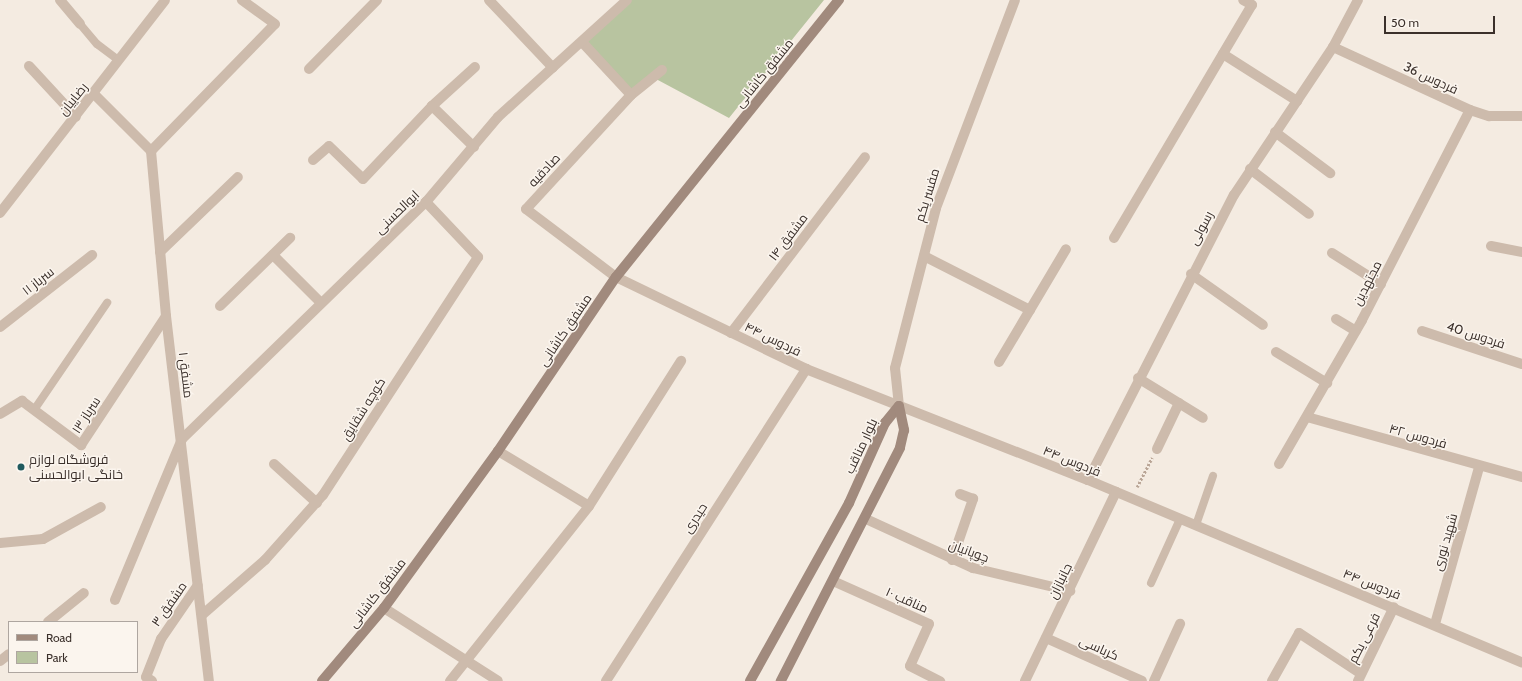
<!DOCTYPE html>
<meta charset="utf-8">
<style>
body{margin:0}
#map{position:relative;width:1522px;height:681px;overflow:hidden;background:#f4ebe1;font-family:Cabin,Cairo,sans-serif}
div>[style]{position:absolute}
.green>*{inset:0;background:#b8c4a0}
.path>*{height:2.5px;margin-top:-1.25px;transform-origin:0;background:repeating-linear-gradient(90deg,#b9a596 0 2px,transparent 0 4px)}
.lane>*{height:8px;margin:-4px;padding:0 4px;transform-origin:4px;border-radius:4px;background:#cdbbac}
.street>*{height:10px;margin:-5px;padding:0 5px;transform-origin:5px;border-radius:5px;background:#cdbbac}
.secondary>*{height:10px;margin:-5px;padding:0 5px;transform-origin:5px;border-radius:5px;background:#a18a7d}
.dots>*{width:11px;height:11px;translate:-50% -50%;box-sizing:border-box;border:2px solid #fbf5ee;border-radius:50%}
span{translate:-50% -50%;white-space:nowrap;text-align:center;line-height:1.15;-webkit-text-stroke:3px #fbf5ee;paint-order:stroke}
.street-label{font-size:13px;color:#3b302b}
.poi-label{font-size:13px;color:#3b302b}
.left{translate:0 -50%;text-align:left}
.legend{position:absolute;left:8px;top:621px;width:130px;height:52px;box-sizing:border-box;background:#fbf5ee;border:1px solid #aea6a0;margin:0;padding:5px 7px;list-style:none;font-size:12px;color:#3b302b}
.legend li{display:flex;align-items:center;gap:8px;height:20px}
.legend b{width:20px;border:1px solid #aea6a0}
.scale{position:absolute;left:1384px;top:16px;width:111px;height:18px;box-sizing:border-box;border:2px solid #3b302b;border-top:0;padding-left:5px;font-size:12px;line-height:14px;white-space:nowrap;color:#3b302b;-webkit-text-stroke:3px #fbf5ee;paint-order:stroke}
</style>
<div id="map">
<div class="green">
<i style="clip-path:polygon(630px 0,824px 0,729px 118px,656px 79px,632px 92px,585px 42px)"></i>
</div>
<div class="path">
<i style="left:1137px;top:487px;width:33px;rotate:-63deg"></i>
</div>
<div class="lane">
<i style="left:80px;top:24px;width:26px;rotate:50deg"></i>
<i style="left:97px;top:44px;width:26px;rotate:37deg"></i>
<i style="left:34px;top:410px;width:130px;rotate:-55.7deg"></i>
<i style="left:1196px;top:525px;width:52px;rotate:-70.9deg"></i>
<i style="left:1151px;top:583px;width:70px;rotate:-65.6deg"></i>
</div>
<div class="street">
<i style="left:60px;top:0;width:31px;rotate:50deg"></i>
<i style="left:489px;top:0;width:93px;rotate:46.7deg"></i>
<i style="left:582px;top:42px;width:72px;rotate:47.2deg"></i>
<i style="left:1333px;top:47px;width:151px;rotate:24.7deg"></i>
<i style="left:1470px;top:110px;width:20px;rotate:18deg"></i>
<i style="left:1489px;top:116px;width:33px"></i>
<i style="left:1223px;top:54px;width:88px;rotate:32.4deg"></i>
<i style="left:29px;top:66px;width:69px;rotate:47.3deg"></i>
<i style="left:309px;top:69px;width:97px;rotate:-45.4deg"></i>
<i style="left:662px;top:70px;width:40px;rotate:141deg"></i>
<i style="left:631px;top:95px;width:155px;rotate:132.6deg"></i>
<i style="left:526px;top:209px;width:113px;rotate:37.1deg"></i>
<i style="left:616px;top:277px;width:211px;rotate:25.8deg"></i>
<i style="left:806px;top:369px;width:303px;rotate:21.5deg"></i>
<i style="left:1088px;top:480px;width:471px;rotate:22.8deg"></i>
<i style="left:94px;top:94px;width:81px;rotate:45deg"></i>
<i style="left:151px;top:151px;width:166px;rotate:84.8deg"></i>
<i style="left:166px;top:316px;width:368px;rotate:83.3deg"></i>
<i style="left:1275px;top:132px;width:69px;rotate:36.7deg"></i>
<i style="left:474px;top:147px;width:59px;rotate:-135.7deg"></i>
<i style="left:432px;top:106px;width:58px;rotate:-42.2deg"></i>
<i style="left:151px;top:151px;width:177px;rotate:-45.7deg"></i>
<i style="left:275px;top:24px;width:41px;rotate:-144deg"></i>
<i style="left:313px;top:160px;width:21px;rotate:-41deg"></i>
<i style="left:329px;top:146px;width:47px;rotate:44.1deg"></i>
<i style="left:363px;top:179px;width:100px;rotate:-46.6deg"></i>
<i style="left:1250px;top:169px;width:74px;rotate:37.3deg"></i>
<i style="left:0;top:213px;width:269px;rotate:-52.2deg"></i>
<i style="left:1114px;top:238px;width:271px;rotate:-59.4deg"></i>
<i style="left:1252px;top:5px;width:10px;rotate:-151deg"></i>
<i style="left:1491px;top:246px;width:32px;rotate:11deg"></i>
<i style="left:160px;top:252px;width:108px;rotate:-43.9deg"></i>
<i style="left:1332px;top:253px;width:58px;rotate:32.3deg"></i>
<i style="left:273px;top:255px;width:68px;rotate:45deg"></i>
<i style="left:924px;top:256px;width:119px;rotate:27deg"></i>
<i style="left:1191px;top:274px;width:88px;rotate:35.3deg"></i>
<i style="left:220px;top:306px;width:98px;rotate:-44.2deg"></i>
<i style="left:1336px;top:319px;width:23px;rotate:31deg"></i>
<i style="left:0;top:327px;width:117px;rotate:-38deg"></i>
<i style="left:1422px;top:331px;width:105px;rotate:18.3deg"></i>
<i style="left:731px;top:333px;width:221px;rotate:-52.7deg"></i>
<i style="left:1276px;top:352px;width:60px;rotate:31.3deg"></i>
<i style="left:999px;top:362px;width:131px;rotate:-59.3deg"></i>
<i style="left:1138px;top:378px;width:76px;rotate:31.6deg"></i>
<i style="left:899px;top:406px;width:38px;rotate:-96deg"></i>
<i style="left:895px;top:368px;width:165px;rotate:-75.6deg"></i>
<i style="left:936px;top:208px;width:222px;rotate:-69.2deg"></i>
<i style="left:0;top:414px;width:26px;rotate:-31deg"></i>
<i style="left:22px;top:401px;width:74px;rotate:36.7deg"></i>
<i style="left:81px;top:445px;width:154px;rotate:-56.6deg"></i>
<i style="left:1307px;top:417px;width:223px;rotate:15.6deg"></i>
<i style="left:1157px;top:449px;width:51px;rotate:-64.4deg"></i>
<i style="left:498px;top:451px;width:106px;rotate:31.1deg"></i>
<i style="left:274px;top:464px;width:58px;rotate:42.2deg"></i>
<i style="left:1279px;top:464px;width:166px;rotate:-60deg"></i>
<i style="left:1362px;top:320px;width:236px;rotate:-62.8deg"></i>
<i style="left:1088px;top:480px;width:320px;rotate:-62.9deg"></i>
<i style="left:1234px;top:195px;width:178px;rotate:-56.2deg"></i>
<i style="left:1333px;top:47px;width:53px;rotate:-62deg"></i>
<i style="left:866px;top:519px;width:118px;rotate:24.6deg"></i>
<i style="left:973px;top:568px;width:100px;rotate:13.3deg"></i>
<i style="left:0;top:543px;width:43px;rotate:-5.3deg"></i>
<i style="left:43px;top:539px;width:66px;rotate:-28.9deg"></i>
<i style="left:952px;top:560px;width:65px;rotate:-71deg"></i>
<i style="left:973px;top:499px;width:14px;rotate:-159deg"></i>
<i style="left:833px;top:581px;width:105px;rotate:24.1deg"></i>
<i style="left:929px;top:624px;width:46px;rotate:114.3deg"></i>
<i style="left:910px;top:666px;width:34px;rotate:27deg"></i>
<i style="left:115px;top:600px;width:174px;rotate:-67.4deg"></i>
<i style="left:182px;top:439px;width:340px;rotate:-44.2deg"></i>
<i style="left:426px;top:202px;width:111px;rotate:-49.7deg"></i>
<i style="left:498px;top:117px;width:174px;rotate:-42.2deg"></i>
<i style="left:384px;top:608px;width:135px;rotate:32.6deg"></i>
<i style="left:202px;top:615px;width:84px;rotate:-41.1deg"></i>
<i style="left:265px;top:560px;width:87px;rotate:-48.3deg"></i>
<i style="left:323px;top:495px;width:284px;rotate:-56.9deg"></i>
<i style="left:478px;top:257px;width:76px;rotate:-133.4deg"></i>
<i style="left:48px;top:622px;width:46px;rotate:-38.9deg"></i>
<i style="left:1435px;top:624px;width:163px;rotate:-74.3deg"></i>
<i style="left:1046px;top:638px;width:105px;rotate:24.1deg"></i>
<i style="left:0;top:661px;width:11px;rotate:-38deg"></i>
<i style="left:152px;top:681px;width:7px;rotate:-146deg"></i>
<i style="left:146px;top:677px;width:41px;rotate:-68.5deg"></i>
<i style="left:161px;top:639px;width:65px;rotate:-55.6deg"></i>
<i style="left:450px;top:681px;width:223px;rotate:-51.5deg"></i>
<i style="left:589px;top:506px;width:172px;rotate:-57.6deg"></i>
<i style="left:606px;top:681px;width:371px;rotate:-57.3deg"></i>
<i style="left:1025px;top:681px;width:210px;rotate:-64.3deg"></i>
<i style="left:1154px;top:681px;width:63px;rotate:-65.5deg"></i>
<i style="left:1272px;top:681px;width:55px;rotate:-60.6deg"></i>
<i style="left:1299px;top:633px;width:73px;rotate:33.3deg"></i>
<i style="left:1358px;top:681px;width:82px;rotate:-64.1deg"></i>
</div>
<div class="secondary">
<i style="left:322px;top:681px;width:96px;rotate:-49.7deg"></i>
<i style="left:384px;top:608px;width:194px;rotate:-54deg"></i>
<i style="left:498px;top:451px;width:210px;rotate:-55.9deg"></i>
<i style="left:616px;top:277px;width:356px;rotate:-51.2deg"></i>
<i style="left:750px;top:681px;width:204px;rotate:-60.9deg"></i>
<i style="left:849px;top:503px;width:88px;rotate:-65.8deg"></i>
<i style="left:885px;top:423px;width:22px;rotate:-51deg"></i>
<i style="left:899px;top:406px;width:25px;rotate:78deg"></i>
<i style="left:904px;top:430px;width:18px;rotate:103deg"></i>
<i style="left:900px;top:448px;width:262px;rotate:117.1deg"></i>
</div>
<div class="dots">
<i style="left:21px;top:467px;background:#1f5a5e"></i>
</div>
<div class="street-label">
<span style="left:764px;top:73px;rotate:-51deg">مشفق کاشانی</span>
<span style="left:1431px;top:78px;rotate:25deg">فردوس 36</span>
<span style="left:73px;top:99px;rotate:-51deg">رضاییان</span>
<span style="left:544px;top:170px;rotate:-47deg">صادقیه</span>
<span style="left:927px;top:195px;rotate:-73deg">مفسر یکم</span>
<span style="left:397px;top:212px;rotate:-44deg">ابوالحسنی</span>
<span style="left:1201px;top:228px;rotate:-62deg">رسولی</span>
<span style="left:788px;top:237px;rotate:-53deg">مشفق ۱۴</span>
<span style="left:38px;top:281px;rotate:-38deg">سرباز ۱۱</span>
<span style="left:1367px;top:283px;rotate:-63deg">مجتهدین</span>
<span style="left:565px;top:330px;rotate:-56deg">مشفق کاشانی</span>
<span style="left:1476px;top:335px;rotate:18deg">فردوس 40</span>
<span style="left:773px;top:339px;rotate:26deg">فردوس ۴۴</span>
<span style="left:186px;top:375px;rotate:83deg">مشفق ۱</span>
<span style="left:363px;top:409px;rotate:-58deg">کوچه شقایق</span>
<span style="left:86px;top:415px;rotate:-57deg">سرباز ۱۳</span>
<span style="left:1418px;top:436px;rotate:16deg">فردوس ۴۲</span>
<span style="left:861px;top:446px;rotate:-65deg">بلوار مناقب</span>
<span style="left:1072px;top:461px;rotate:22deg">فردوس ۴۴</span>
<span style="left:695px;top:518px;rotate:-57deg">حیدری</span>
<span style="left:1445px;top:542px;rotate:-74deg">شهید نوری</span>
<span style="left:969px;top:551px;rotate:20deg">چوپانیان</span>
<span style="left:1060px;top:581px;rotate:-64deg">جانبازان</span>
<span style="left:1372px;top:584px;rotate:22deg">فردوس ۴۴</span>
<span style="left:377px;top:593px;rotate:-52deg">مشفق کاشانی</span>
<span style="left:907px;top:600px;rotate:24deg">مناقب ۱۰</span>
<span style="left:169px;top:604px;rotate:-55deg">مشفق ۳</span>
<span style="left:1364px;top:638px;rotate:-63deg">فرعی یکم</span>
<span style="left:1099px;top:648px;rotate:24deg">کرباسی</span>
</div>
<div class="poi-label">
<span class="left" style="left:29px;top:467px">فروشگاه لوازم<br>خانگی ابوالحسنی</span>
</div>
<ul class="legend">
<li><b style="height:5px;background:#a18a7d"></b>Road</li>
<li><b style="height:11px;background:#b8c4a0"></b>Park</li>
</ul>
<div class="scale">50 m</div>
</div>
